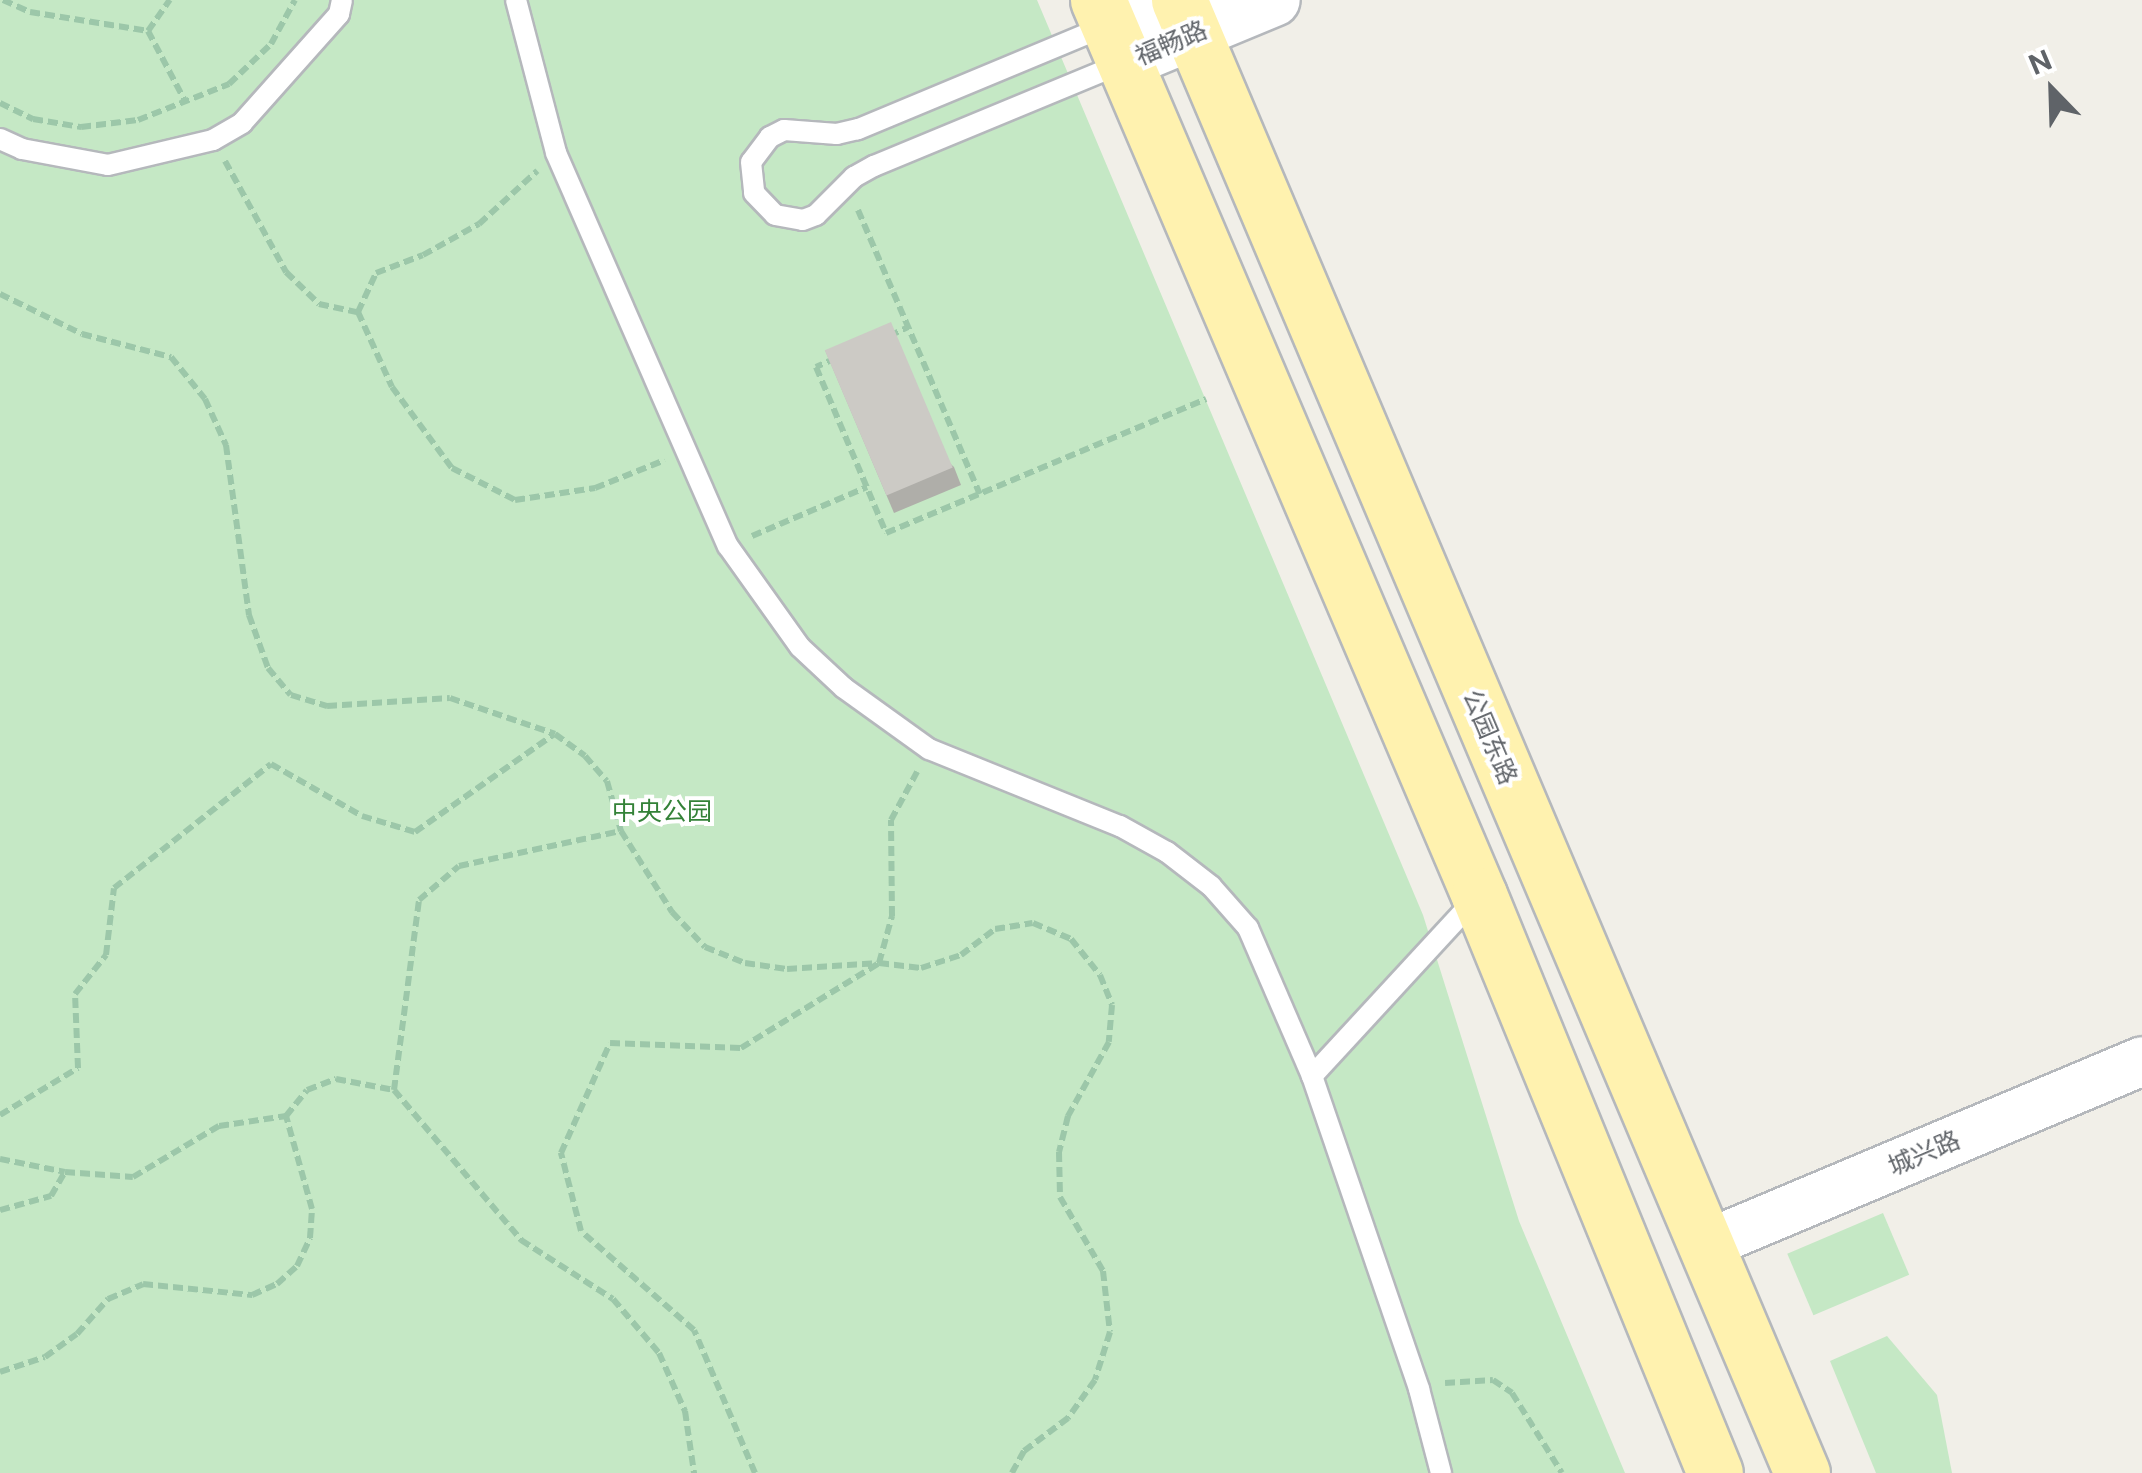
<!DOCTYPE html>
<meta charset="utf-8">
<style>
body{margin:0}
#map{position:relative;width:2142px;height:1473px;overflow:hidden;background:#f1efe8;font-family:"Public Sans","Noto Sans SC",sans-serif}
div>[style]{position:absolute}
.green>*{inset:0;background:#c5e8c5;transform-origin:0 0}
.path>*{height:6px;margin-top:-3px;transform-origin:0;background:repeating-linear-gradient(90deg,#9cc7a9 0 10px,transparent 0 15px)}
.roads{filter:drop-shadow(2px 0 #b5b8bc) drop-shadow(-2px 0 #b5b8bc) drop-shadow(0 2px #b5b8bc) drop-shadow(0 -2px #b5b8bc)}
.service>*{height:20px;margin:-10px;padding:0 10px;transform-origin:10px;border-radius:10px;background:#fff}
.tertiary>*{height:48px;margin:-24px;padding:0 24px;transform-origin:24px;border-radius:24px;background:#fff}
.secondary>*{height:52px;margin:-26px;padding:0 26px;transform-origin:26px;border-radius:26px;background:#fff}
.primary>*{height:55px;margin:-27.5px;padding:0 27.5px;transform-origin:27.5px;border-radius:27.5px;background:#fff2af}
.wall>*{inset:0;background:#afaea9}
.building>*{inset:0;background:#cccac5;transform-origin:0 0}
span{translate:-50% -50%;white-space:nowrap;text-align:center;line-height:1.15;-webkit-text-stroke:8px #fff;paint-order:stroke}
.street-label{font-size:25px;color:#5f6368}
.park-label{font-size:25px;color:#348238}
.north{position:absolute;left:2002px;top:40px;width:100px;height:100px;-webkit-text-stroke:8px #fff;paint-order:stroke;rotate:337deg;font-size:28px;font-weight:700;line-height:40px;text-align:center;color:#5f6368}
.north::after{content:'';display:block;margin:auto;width:35px;height:45px;background:#5f6368;clip-path:polygon(50% 0,100% 100%,50% 72%,0 100%)}
</style>
<div id="map">
<div class="green">
<i style="clip-path:polygon(0 0,1037px 0,1423px 915px,1519px 1221px,1625px 1473px,0 1473px)"></i>
<i style="left:1883px;top:1213px;width:67px;height:104px;rotate:67deg"></i>
<i style="clip-path:polygon(1887px 1336px,1937px 1395px,1952px 1473px,1876px 1473px,1830px 1361px)"></i>
</div>
<div class="path">
<i style="left:3px;top:0;width:30px;rotate:24deg"></i>
<i style="left:30px;top:12px;width:120px;rotate:9.1deg"></i>
<i style="left:148px;top:31px;width:77px;rotate:62.1deg"></i>
<i style="left:148px;top:31px;width:38px;rotate:-55deg"></i>
<i style="left:0;top:103px;width:37px;rotate:26deg"></i>
<i style="left:33px;top:119px;width:49px;rotate:9.5deg"></i>
<i style="left:81px;top:127px;width:57px;rotate:-7deg"></i>
<i style="left:138px;top:120px;width:98px;rotate:-21.6deg"></i>
<i style="left:229px;top:84px;width:58px;rotate:-43.6deg"></i>
<i style="left:271px;top:44px;width:50px;rotate:-61.4deg"></i>
<i style="left:225px;top:161px;width:127px;rotate:61.2deg"></i>
<i style="left:286px;top:272px;width:46px;rotate:44.1deg"></i>
<i style="left:319px;top:304px;width:40px;rotate:12deg"></i>
<i style="left:358px;top:312px;width:82px;rotate:65.6deg"></i>
<i style="left:392px;top:387px;width:101px;rotate:53.5deg"></i>
<i style="left:452px;top:468px;width:71px;rotate:26.9deg"></i>
<i style="left:515px;top:500px;width:81px;rotate:-8.5deg"></i>
<i style="left:595px;top:488px;width:75px;rotate:-21.8deg"></i>
<i style="left:858px;top:210px;width:309px;rotate:66.8deg"></i>
<i style="left:0;top:294px;width:91px;rotate:26deg"></i>
<i style="left:82px;top:334px;width:92px;rotate:14.5deg"></i>
<i style="left:171px;top:357px;width:54px;rotate:51deg"></i>
<i style="left:205px;top:399px;width:51px;rotate:65.5deg"></i>
<i style="left:226px;top:445px;width:172px;rotate:82.3deg"></i>
<i style="left:249px;top:615px;width:56px;rotate:70.3deg"></i>
<i style="left:268px;top:668px;width:35px;rotate:50deg"></i>
<i style="left:291px;top:695px;width:38px;rotate:17deg"></i>
<i style="left:327px;top:706px;width:123px;rotate:-3.7deg"></i>
<i style="left:450px;top:698px;width:111px;rotate:18.9deg"></i>
<i style="left:555px;top:734px;width:37px;rotate:36deg"></i>
<i style="left:585px;top:756px;width:33px;rotate:49deg"></i>
<i style="left:607px;top:781px;width:52px;rotate:74.4deg"></i>
<i style="left:621px;top:831px;width:96px;rotate:57.8deg"></i>
<i style="left:672px;top:912px;width:48px;rotate:46.7deg"></i>
<i style="left:705px;top:947px;width:43px;rotate:21.8deg"></i>
<i style="left:745px;top:963px;width:42px;rotate:8.1deg"></i>
<i style="left:787px;top:969px;width:92px;rotate:-3.7deg"></i>
<i style="left:879px;top:963px;width:42px;rotate:6.8deg"></i>
<i style="left:921px;top:968px;width:42px;rotate:-18deg"></i>
<i style="left:961px;top:955px;width:43px;rotate:-37.4deg"></i>
<i style="left:995px;top:929px;width:38px;rotate:-9deg"></i>
<i style="left:1033px;top:923px;width:41px;rotate:22.8deg"></i>
<i style="left:1071px;top:939px;width:46px;rotate:51.1deg"></i>
<i style="left:1100px;top:975px;width:32px;rotate:68deg"></i>
<i style="left:1112px;top:1005px;width:37px;rotate:95deg"></i>
<i style="left:1109px;top:1042px;width:85px;rotate:119deg"></i>
<i style="left:1068px;top:1116px;width:37px;rotate:104deg"></i>
<i style="left:1059px;top:1152px;width:45px;rotate:88.7deg"></i>
<i style="left:1060px;top:1197px;width:86px;rotate:59.8deg"></i>
<i style="left:1103px;top:1271px;width:61px;rotate:83.5deg"></i>
<i style="left:1110px;top:1332px;width:50px;rotate:107.4deg"></i>
<i style="left:1095px;top:1380px;width:47px;rotate:125.4deg"></i>
<i style="left:1068px;top:1418px;width:55px;rotate:143.1deg"></i>
<i style="left:1024px;top:1451px;width:25px;rotate:119deg"></i>
<i style="left:358px;top:312px;width:43px;rotate:-65.2deg"></i>
<i style="left:376px;top:273px;width:50px;rotate:-21deg"></i>
<i style="left:423px;top:255px;width:64px;rotate:-29deg"></i>
<i style="left:479px;top:224px;width:79px;rotate:-42.4deg"></i>
<i style="left:889px;top:336px;width:21px;rotate:-25deg"></i>
<i style="left:836px;top:358px;width:22px;rotate:156deg"></i>
<i style="left:816px;top:367px;width:180px;rotate:67.1deg"></i>
<i style="left:886px;top:533px;width:347px;rotate:-22.7deg"></i>
<i style="left:752px;top:536px;width:125px;rotate:-23.1deg"></i>
<i style="left:394px;top:1090px;width:192px;rotate:-82.5deg"></i>
<i style="left:419px;top:900px;width:52px;rotate:-40.4deg"></i>
<i style="left:459px;top:866px;width:166px;rotate:-12.2deg"></i>
<i style="left:0;top:1115px;width:91px;rotate:-31.1deg"></i>
<i style="left:78px;top:1068px;width:74px;rotate:-92.3deg"></i>
<i style="left:75px;top:994px;width:50px;rotate:-51.5deg"></i>
<i style="left:106px;top:955px;width:67px;rotate:-83.2deg"></i>
<i style="left:114px;top:888px;width:200px;rotate:-38.3deg"></i>
<i style="left:271px;top:764px;width:105px;rotate:29.7deg"></i>
<i style="left:362px;top:816px;width:55px;rotate:16.8deg"></i>
<i style="left:415px;top:832px;width:169px;rotate:-35.1deg"></i>
<i style="left:0;top:1159px;width:66px;rotate:11.3deg"></i>
<i style="left:65px;top:1172px;width:68px;rotate:4.2deg"></i>
<i style="left:133px;top:1177px;width:100px;rotate:-30.7deg"></i>
<i style="left:219px;top:1126px;width:68px;rotate:-8.5deg"></i>
<i style="left:0;top:1210px;width:53px;rotate:-15.4deg"></i>
<i style="left:51px;top:1196px;width:28px;rotate:-60deg"></i>
<i style="left:0;top:1372px;width:47px;rotate:-18.4deg"></i>
<i style="left:45px;top:1357px;width:39px;rotate:-36deg"></i>
<i style="left:77px;top:1334px;width:47px;rotate:-48.5deg"></i>
<i style="left:108px;top:1299px;width:38px;rotate:-23deg"></i>
<i style="left:143px;top:1284px;width:110px;rotate:5.8deg"></i>
<i style="left:252px;top:1295px;width:27px;rotate:-24deg"></i>
<i style="left:277px;top:1284px;width:27px;rotate:-42deg"></i>
<i style="left:297px;top:1266px;width:31px;rotate:-65deg"></i>
<i style="left:310px;top:1238px;width:29px;rotate:-86deg"></i>
<i style="left:312px;top:1209px;width:97px;rotate:-105.6deg"></i>
<i style="left:286px;top:1116px;width:33px;rotate:-51deg"></i>
<i style="left:307px;top:1090px;width:31px;rotate:-21deg"></i>
<i style="left:336px;top:1079px;width:59px;rotate:10.7deg"></i>
<i style="left:394px;top:1090px;width:197px;rotate:49.7deg"></i>
<i style="left:521px;top:1240px;width:109px;rotate:32.7deg"></i>
<i style="left:613px;top:1299px;width:71px;rotate:49.6deg"></i>
<i style="left:659px;top:1353px;width:64px;rotate:65.9deg"></i>
<i style="left:685px;top:1411px;width:63px;rotate:81.7deg"></i>
<i style="left:1445px;top:1383px;width:48px;rotate:-3.6deg"></i>
<i style="left:1493px;top:1380px;width:23px;rotate:34deg"></i>
<i style="left:1512px;top:1393px;width:94px;rotate:58deg"></i>
<i style="left:755px;top:1473px;width:155px;rotate:-113.1deg"></i>
<i style="left:694px;top:1330px;width:150px;rotate:-138.8deg"></i>
<i style="left:581px;top:1231px;width:81px;rotate:-104.4deg"></i>
<i style="left:561px;top:1153px;width:120px;rotate:-66deg"></i>
<i style="left:610px;top:1043px;width:131px;rotate:2.2deg"></i>
<i style="left:741px;top:1048px;width:162px;rotate:-31.6deg"></i>
<i style="left:879px;top:963px;width:49px;rotate:-74.5deg"></i>
<i style="left:892px;top:916px;width:96px;rotate:-90.6deg"></i>
<i style="left:891px;top:820px;width:55px;rotate:-61.6deg"></i>
</div>
<div class="roads">
<div class="service">
<i style="left:516px;top:0;width:158px;rotate:75.3deg"></i>
<i style="left:556px;top:153px;width:429px;rotate:66.4deg"></i>
<i style="left:728px;top:546px;width:124px;rotate:54.5deg"></i>
<i style="left:800px;top:647px;width:60px;rotate:43deg"></i>
<i style="left:844px;top:688px;width:105px;rotate:35.7deg"></i>
<i style="left:929px;top:749px;width:206px;rotate:22deg"></i>
<i style="left:1120px;top:826px;width:54px;rotate:29deg"></i>
<i style="left:1167px;top:852px;width:56px;rotate:37.7deg"></i>
<i style="left:1211px;top:886px;width:56px;rotate:48.6deg"></i>
<i style="left:1248px;top:928px;width:161px;rotate:66.6deg"></i>
<i style="left:1312px;top:1076px;width:331px;rotate:71.1deg"></i>
<i style="left:1419px;top:1389px;width:87px;rotate:75.3deg"></i>
<i style="left:1106px;top:26px;width:269px;rotate:157.4deg"></i>
<i style="left:858px;top:129px;width:22px;rotate:167deg"></i>
<i style="left:837px;top:134px;width:53px;rotate:-175.7deg"></i>
<i style="left:784px;top:130px;width:16px;rotate:153deg"></i>
<i style="left:770px;top:137px;width:31px;rotate:127deg"></i>
<i style="left:751px;top:162px;width:31px;rotate:84deg"></i>
<i style="left:754px;top:193px;width:30px;rotate:46deg"></i>
<i style="left:775px;top:215px;width:28px;rotate:10deg"></i>
<i style="left:803px;top:220px;width:14px;rotate:-21deg"></i>
<i style="left:816px;top:215px;width:54px;rotate:-45deg"></i>
<i style="left:854px;top:177px;width:23px;rotate:-29deg"></i>
<i style="left:874px;top:166px;width:266px;rotate:-22.5deg"></i>
<i style="left:0;top:139px;width:24px;rotate:24deg"></i>
<i style="left:22px;top:149px;width:87px;rotate:10.5deg"></i>
<i style="left:108px;top:165px;width:108px;rotate:-13.4deg"></i>
<i style="left:213px;top:140px;width:34px;rotate:-30deg"></i>
<i style="left:242px;top:123px;width:146px;rotate:-48.3deg"></i>
<i style="left:339px;top:14px;width:14px;rotate:-78deg"></i>
<i style="left:1312px;top:1076px;width:243px;rotate:-47.3deg"></i>
</div>
<div class="tertiary">
<i style="left:1705px;top:1245px;width:474px;rotate:-22.8deg"></i>
</div>
<div class="secondary">
<i style="left:1108px;top:25px;width:64px;rotate:-23deg"></i>
<i style="left:1124px;top:62px;width:162px;rotate:-22.5deg"></i>
</div>
<div class="primary">
<i style="left:1098px;top:0;width:973px;rotate:66.94deg"></i>
<i style="left:1479px;top:895px;width:624px;rotate:67.79deg"></i>
<i style="left:1179px;top:0;width:1599px;rotate:67.07deg"></i>
</div>
</div>
<div class="wall">
<i style="clip-path:polygon(825px 350px,954px 467px,961px 485px,894px 513px)"></i>
</div>
<div class="building">
<i style="left:891px;top:322px;width:158px;height:72px;rotate:67deg"></i>
</div>
<div class="street-label">
<span style="left:1171px;top:43px;rotate:-23deg">福畅路</span>
<span style="left:1490px;top:737px;rotate:67deg">公园东路</span>
<span style="left:1924px;top:1153px;rotate:-23deg">城兴路</span>
</div>
<div class="park-label">
<span style="left:662px;top:811px">中央公园</span>
</div>
<div class="north">N</div>
</div>
